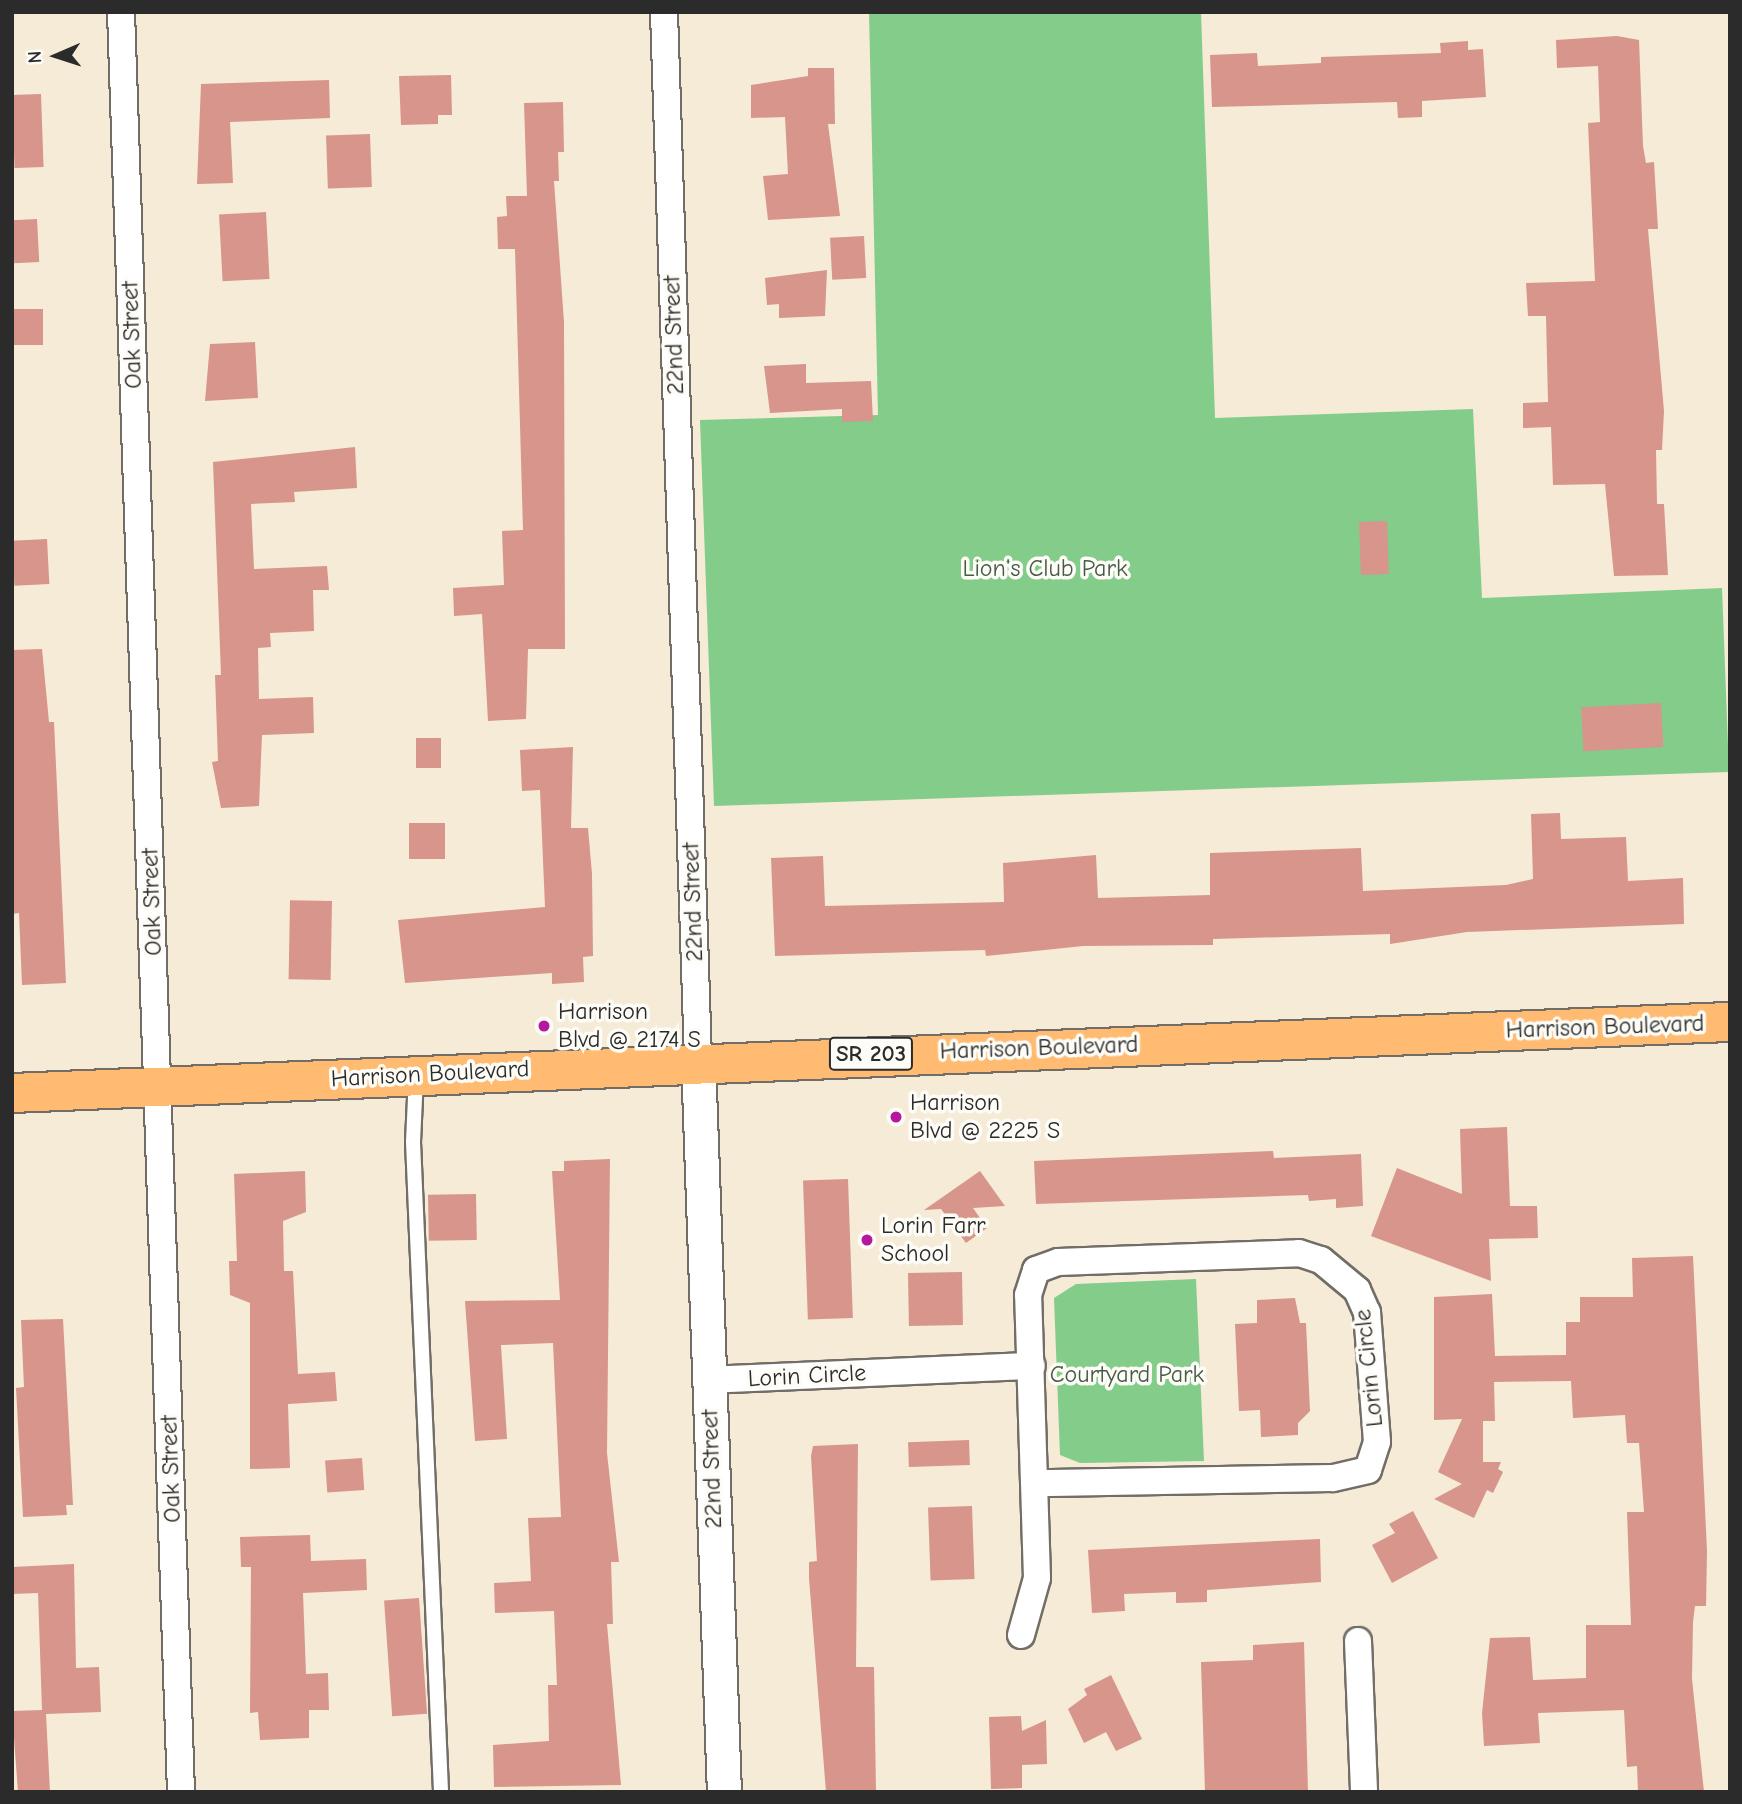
<!DOCTYPE html>
<style>
body{margin:0}
#map{position:relative;width:1742px;height:1804px;overflow:hidden;background:#f5ebd6;font-family:"Comic Neue",sans-serif}
div>[style]{position:absolute}
.green>*{inset:0;background:#83cc89}
.building>*{inset:0;background:#d7958c;transform-origin:0 0}
.roads{filter:drop-shadow(2px 0 #726e67) drop-shadow(-2px 0 #726e67) drop-shadow(0 2px #726e67) drop-shadow(0 -2px #726e67)}
.service>*{height:14px;margin:-7px;padding:0 7px;transform-origin:7px;border-radius:7px;background:#fff}
.minor>*{height:26px;margin:-13px;padding:0 13px;transform-origin:13px;border-radius:13px;background:#fff}
.tertiary>*{height:33px;margin:-16.5px;padding:0 16.5px;transform-origin:16.5px;border-radius:16.5px;background:#fff}
.primary>*{height:38px;margin:-19px;padding:0 19px;transform-origin:19px;border-radius:19px;background:#ffbb71}
.dots>*{width:19px;height:19px;translate:-50% -50%;box-sizing:border-box;border:4px solid #fdfcf7;border-radius:50%}
span{translate:-50% -50%;white-space:nowrap;text-align:center;line-height:1.15;-webkit-text-stroke:7px #fdfcf7;paint-order:stroke}
.shield-label span{padding:2px 5px;background:#fdfcf7;border:2px solid;border-radius:5px;-webkit-text-stroke-width:0}
.shield-label{font-size:23px;color:#2b2b2b;font-weight:700}
.street-label{font-size:24px;color:#2b2b2b}
.park-label{font-size:24px;color:#455b47}
.poi-label{font-size:24px;color:#2b2b2b}
.left{translate:0 -50%;text-align:left}
.frame{position:absolute;inset:0;border:14px solid #2b2b2b;pointer-events:none}
.north{position:absolute;left:21px;top:21px;width:70px;height:70px;-webkit-text-stroke:5px #fdfcf7;paint-order:stroke;rotate:267deg;font-size:19px;font-weight:700;line-height:28px;text-align:center;color:#2b2b2b}
.north::after{content:'';display:block;margin:auto;width:24px;height:32px;background:#2b2b2b;clip-path:polygon(50% 0,100% 100%,50% 72%,0 100%)}
</style>
<div id="map">
<div class="green">
<i style="clip-path:polygon(869px 12px,1201px 12px,1215px 418px,1473px 409px,1482px 598px,1722px 588px,1729px 772px,714px 806px,700px 420px,878px 415px)"></i>
<i style="clip-path:polygon(1196px 1279px,1204px 1461px,1080px 1463px,1060px 1455px,1054px 1298px,1076px 1284px)"></i>
</div>
<div class="building">
<i style="clip-path:polygon(1617px 36px,1639px 40px,1643px 146px,1646px 163px,1654px 162px,1658px 229px,1648px 229px,1664px 411px,1662px 450px,1656px 450px,1657px 504px,1664px 504px,1668px 575px,1614px 576px,1605px 484px,1553px 485px,1551px 427px,1523px 428px,1523px 403px,1548px 402px,1546px 316px,1528px 316px,1526px 283px,1595px 281px,1588px 123px,1600px 122px,1598px 66px,1557px 68px,1556px 40px)"></i>
<i style="clip-path:polygon(1468px 41px,1468px 50px,1483px 49px,1486px 97px,1422px 101px,1422px 117px,1398px 118px,1397px 102px,1212px 107px,1210px 55px,1257px 53px,1258px 66px,1321px 63px,1321px 57px,1441px 53px,1440px 43px)"></i>
<i style="clip-path:polygon(808px 68px,834px 68px,835px 124px,828px 124px,840px 216px,768px 220px,763px 176px,788px 174px,785px 117px,751px 118px,751px 85px,808px 76px)"></i>
<i style="clip-path:polygon(451px 75px,452px 115px,438px 115px,438px 124px,401px 125px,399px 76px)"></i>
<i style="clip-path:polygon(329px 80px,330px 118px,230px 122px,233px 183px,197px 184px,201px 84px)"></i>
<i style="left:41px;top:94px;width:73px;height:29px;rotate:88deg"></i>
<i style="clip-path:polygon(563px 102px,564px 152px,558px 152px,559px 181px,554px 181px,564px 322px,565px 649px,528px 649px,526px 719px,488px 721px,482px 614px,454px 616px,453px 588px,504px 585px,502px 531px,523px 530px,515px 249px,498px 249px,497px 217px,507px 216px,506px 196px,527px 196px,524px 103px)"></i>
<i style="left:370px;top:134px;width:53px;height:44px;rotate:88deg"></i>
<i style="left:266px;top:212px;width:67px;height:47px;rotate:87deg"></i>
<i style="left:37px;top:219px;width:43px;height:25px;rotate:87deg"></i>
<i style="left:864px;top:236px;width:42px;height:34px;rotate:87deg"></i>
<i style="clip-path:polygon(827px 270px,825px 316px,779px 318px,779px 304px,767px 305px,765px 278px)"></i>
<i style="left:43px;top:309px;width:36px;height:31px;rotate:90deg"></i>
<i style="clip-path:polygon(255px 342px,258px 398px,205px 401px,210px 344px)"></i>
<i style="clip-path:polygon(806px 364px,806px 383px,871px 381px,873px 421px,842px 422px,842px 409px,770px 413px,764px 366px)"></i>
<i style="clip-path:polygon(355px 447px,357px 488px,294px 492px,295px 502px,251px 504px,254px 569px,327px 566px,329px 590px,313px 590px,314px 631px,270px 633px,271px 647px,258px 648px,259px 699px,313px 697px,314px 733px,262px 735px,259px 806px,221px 808px,212px 762px,218px 761px,215px 675px,221px 675px,213px 462px)"></i>
<i style="left:1387px;top:521px;width:53px;height:28px;rotate:88deg"></i>
<i style="left:47px;top:539px;width:45px;height:35px;rotate:87deg"></i>
<i style="clip-path:polygon(42px 649px,49px 722px,54px 722px,66px 983px,22px 985px,19px 913px,12px 914px,12px 650px)"></i>
<i style="left:1661px;top:703px;width:44px;height:80px;rotate:87deg"></i>
<i style="left:416px;top:738px;width:25px;height:30px"></i>
<i style="clip-path:polygon(573px 747px,571px 828px,588px 828px,592px 874px,593px 956px,583px 957px,584px 982px,552px 984px,552px 973px,405px 983px,398px 920px,545px 907px,540px 790px,522px 791px,520px 750px)"></i>
<i style="clip-path:polygon(1560px 813px,1561px 839px,1626px 837px,1628px 881px,1683px 878px,1684px 924px,1467px 932px,1390px 944px,1390px 934px,1213px 939px,1213px 945px,1083px 946px,986px 956px,985px 950px,775px 956px,771px 858px,823px 856px,825px 906px,1004px 902px,1003px 863px,1096px 855px,1098px 898px,1210px 895px,1210px 853px,1361px 848px,1363px 891px,1506px 885px,1533px 879px,1531px 814px)"></i>
<i style="left:409px;top:823px;width:36px;height:36px"></i>
<i style="left:332px;top:901px;width:79px;height:42px;rotate:91deg"></i>
<i style="clip-path:polygon(1507px 1127px,1510px 1206px,1537px 1206px,1538px 1238px,1489px 1239px,1491px 1281px,1371px 1236px,1397px 1168px,1462px 1194px,1460px 1129px)"></i>
<i style="clip-path:polygon(1273px 1151px,1274px 1158px,1361px 1154px,1363px 1206px,1336px 1208px,1336px 1199px,1309px 1201px,1308px 1195px,1036px 1204px,1034px 1161px)"></i>
<i style="clip-path:polygon(610px 1159px,607px 1453px,619px 1562px,611px 1562px,613px 1624px,607px 1624px,621px 1785px,494px 1787px,493px 1745px,549px 1741px,548px 1685px,557px 1685px,554px 1611px,495px 1613px,494px 1583px,531px 1581px,528px 1518px,561px 1517px,553px 1343px,501px 1345px,507px 1439px,475px 1441px,465px 1301px,560px 1300px,552px 1171px,564px 1171px,564px 1161px)"></i>
<i style="clip-path:polygon(305px 1171px,306px 1212px,283px 1221px,284px 1271px,293px 1271px,298px 1374px,335px 1372px,337px 1401px,288px 1404px,290px 1468px,250px 1469px,250px 1303px,230px 1295px,229px 1261px,237px 1261px,234px 1174px)"></i>
<i style="clip-path:polygon(980px 1171px,1005px 1206px,973px 1208px,987px 1228px,966px 1243px,941px 1209px,924px 1210px)"></i>
<i style="left:848px;top:1179px;width:139px;height:45px;rotate:88deg"></i>
<i style="left:476px;top:1194px;width:46px;height:48px;rotate:89deg"></i>
<i style="clip-path:polygon(1693px 1256px,1707px 1551px,1706px 1606px,1695px 1606px,1693px 1622px,1692px 1679px,1704px 1792px,1638px 1792px,1637px 1766px,1627px 1767px,1624px 1710px,1538px 1713px,1540px 1743px,1484px 1746px,1482px 1713px,1490px 1638px,1530px 1637px,1533px 1680px,1586px 1678px,1586px 1625px,1631px 1625px,1627px 1512px,1644px 1512px,1639px 1443px,1627px 1443px,1625px 1415px,1573px 1418px,1571px 1381px,1494px 1382px,1495px 1421px,1483px 1421px,1483px 1462px,1501px 1462px,1498px 1469px,1503px 1472px,1493px 1493px,1487px 1490px,1474px 1518px,1434px 1499px,1462px 1484px,1438px 1472px,1462px 1419px,1434px 1420px,1434px 1297px,1492px 1294px,1495px 1356px,1566px 1355px,1566px 1322px,1580px 1322px,1580px 1297px,1633px 1297px,1632px 1258px)"></i>
<i style="left:962px;top:1272px;width:53px;height:54px;rotate:89deg"></i>
<i style="clip-path:polygon(1295px 1298px,1300px 1323px,1306px 1323px,1310px 1411px,1298px 1423px,1298px 1435px,1261px 1437px,1260px 1410px,1239px 1411px,1235px 1324px,1257px 1323px,1257px 1300px)"></i>
<i style="clip-path:polygon(63px 1319px,73px 1505px,66px 1505px,67px 1515px,23px 1517px,16px 1388px,24px 1387px,21px 1320px)"></i>
<i style="left:969px;top:1440px;width:25px;height:61px;rotate:88deg"></i>
<i style="clip-path:polygon(858px 1444px,856px 1667px,874px 1667px,876px 1792px,826px 1792px,809px 1578px,809px 1562px,817px 1561px,811px 1456px,813px 1446px)"></i>
<i style="left:362px;top:1458px;width:32px;height:37px;rotate:86deg"></i>
<i style="left:972px;top:1506px;width:73px;height:44px;rotate:88deg"></i>
<i style="clip-path:polygon(1413px 1511px,1438px 1558px,1392px 1583px,1372px 1545px,1395px 1533px,1389px 1524px)"></i>
<i style="clip-path:polygon(310px 1535px,311px 1561px,366px 1559px,367px 1590px,303px 1593px,306px 1674px,328px 1673px,329px 1710px,309px 1710px,309px 1738px,260px 1740px,258px 1712px,250px 1713px,251px 1567px,241px 1567px,240px 1537px)"></i>
<i style="clip-path:polygon(1320px 1539px,1321px 1582px,1207px 1590px,1207px 1602px,1176px 1603px,1176px 1592px,1124px 1594px,1125px 1611px,1092px 1613px,1088px 1550px)"></i>
<i style="clip-path:polygon(74px 1564px,76px 1668px,99px 1667px,101px 1712px,46px 1714px,50px 1792px,18px 1792px,12px 1711px,42px 1710px,38px 1593px,12px 1594px,12px 1567px)"></i>
<i style="left:419px;top:1598px;width:116px;height:35px;rotate:86deg"></i>
<i style="clip-path:polygon(1304px 1642px,1308px 1792px,1205px 1792px,1201px 1662px,1253px 1660px,1253px 1645px)"></i>
<i style="clip-path:polygon(1111px 1675px,1142px 1739px,1116px 1751px,1106px 1732px,1084px 1743px,1068px 1709px,1087px 1695px,1084px 1689px)"></i>
<i style="clip-path:polygon(1021px 1716px,1022px 1731px,1046px 1720px,1047px 1764px,1022px 1765px,1022px 1788px,991px 1789px,989px 1717px)"></i>
</div>
<div class="roads">
<div class="service">
<i style="left:416px;top:1076px;width:66px;rotate:92.6deg"></i>
<i style="left:413px;top:1142px;width:651px;rotate:87.53deg"></i>
</div>
<div class="minor">
<i style="left:121px;top:12px;width:1781px;rotate:88.07deg"></i>
<i style="left:664px;top:12px;width:1049px;rotate:88.14deg"></i>
<i style="left:708px;top:1380px;width:324px;rotate:-2.5deg"></i>
<i style="left:1021px;top:1635px;width:59px;rotate:-74.3deg"></i>
<i style="left:1037px;top:1578px;width:283px;rotate:-91.8deg"></i>
<i style="left:1028px;top:1295px;width:26px;rotate:-72deg"></i>
<i style="left:1036px;top:1270px;width:23px;rotate:-20deg"></i>
<i style="left:1058px;top:1262px;width:241px;rotate:-2.1deg"></i>
<i style="left:1299px;top:1253px;width:23px;rotate:18deg"></i>
<i style="left:1321px;top:1260px;width:47px;rotate:39.8deg"></i>
<i style="left:1357px;top:1290px;width:24px;rotate:66deg"></i>
<i style="left:1367px;top:1312px;width:130px;rotate:85.6deg"></i>
<i style="left:1377px;top:1442px;width:29px;rotate:108deg"></i>
<i style="left:1368px;top:1470px;width:37px;rotate:167deg"></i>
<i style="left:1332px;top:1478px;width:296px;rotate:179deg"></i>
<i style="left:1358px;top:1641px;width:151px;rotate:87.7deg"></i>
</div>
<div class="tertiary">
<i style="left:698px;top:1060px;width:732px;rotate:87.97deg"></i>
</div>
<div class="primary">
<i style="left:12px;top:1093px;width:1719px;rotate:-2.37deg"></i>
</div>
</div>
<div class="dots">
<i style="left:544px;top:1026px;background:#b5179e"></i>
<i style="left:896px;top:1117px;background:#b5179e"></i>
<i style="left:867px;top:1240px;background:#b5179e"></i>
</div>
<div class="shield-label">
<span style="left:871px;top:1054px">SR 203</span>
</div>
<div class="street-label">
<span style="left:132px;top:335px;rotate:-92deg">Oak Street</span>
<span style="left:674px;top:335px;rotate:-92deg">22nd Street</span>
<span style="left:152px;top:902px;rotate:-92deg">Oak Street</span>
<span style="left:693px;top:902px;rotate:-92deg">22nd Street</span>
<span style="left:1605px;top:1027px;rotate:-2deg">Harrison Boulevard</span>
<span style="left:1039px;top:1048px;rotate:-2deg">Harrison Boulevard</span>
<span style="left:430px;top:1074px;rotate:-3deg">Harrison Boulevard</span>
<span style="left:1369px;top:1368px;rotate:-96deg">Lorin Circle</span>
<span style="left:807px;top:1376px;rotate:-3deg">Lorin Circle</span>
<span style="left:171px;top:1469px;rotate:-92deg">Oak Street</span>
<span style="left:712px;top:1469px;rotate:-92deg">22nd Street</span>
</div>
<div class="park-label">
<span style="left:1045px;top:569px">Lion's Club Park</span>
<span style="left:1127px;top:1375px">Courtyard Park</span>
</div>
<div class="poi-label">
<span class="left" style="left:558px;top:1026px">Harrison<br>Blvd @ 2174 S</span>
<span class="left" style="left:910px;top:1117px">Harrison<br>Blvd @ 2225 S</span>
<span class="left" style="left:881px;top:1240px">Lorin Farr<br>School</span>
</div>
<div class="frame"></div>
<div class="north">N</div>
</div>
